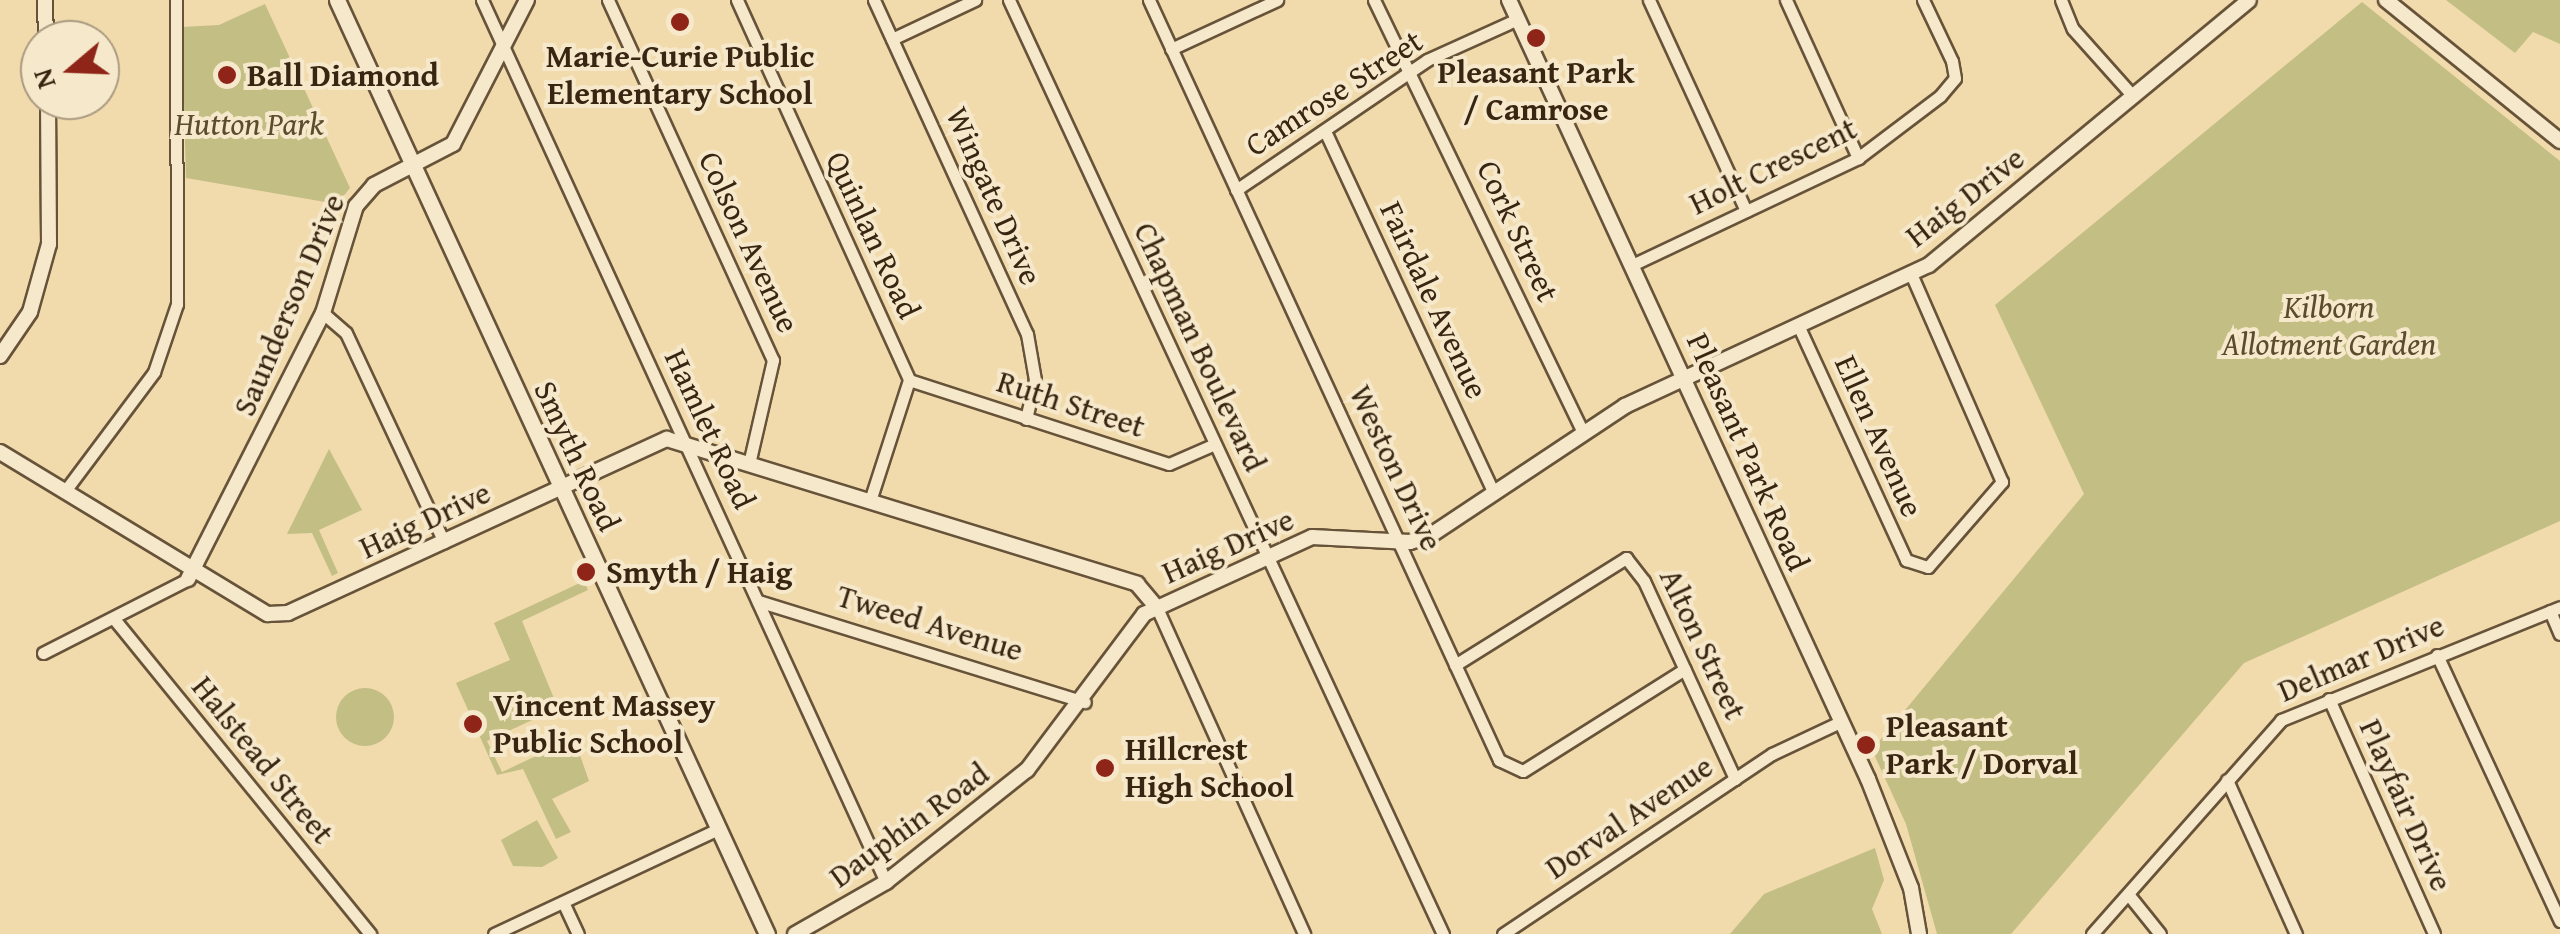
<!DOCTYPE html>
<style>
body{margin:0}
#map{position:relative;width:2560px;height:934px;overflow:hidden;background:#f1dbad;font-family:"Gentium Book Plus",serif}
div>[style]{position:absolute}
.green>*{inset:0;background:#c2be84}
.round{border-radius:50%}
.roads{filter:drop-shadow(2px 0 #675339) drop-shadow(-2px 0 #675339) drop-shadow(0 2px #675339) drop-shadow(0 -2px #675339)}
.minor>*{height:11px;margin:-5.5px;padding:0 5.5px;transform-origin:5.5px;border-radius:5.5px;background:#f6e8ca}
.tertiary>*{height:14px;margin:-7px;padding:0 7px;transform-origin:7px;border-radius:7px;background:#f6e8ca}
.secondary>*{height:15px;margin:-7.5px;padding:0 7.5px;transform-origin:7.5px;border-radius:7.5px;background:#f6e8ca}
.dots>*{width:28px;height:28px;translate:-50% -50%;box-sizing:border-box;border:5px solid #f6e8ca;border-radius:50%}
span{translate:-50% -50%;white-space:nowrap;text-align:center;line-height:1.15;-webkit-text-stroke:8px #f6e8ca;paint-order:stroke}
.poi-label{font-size:32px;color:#392612;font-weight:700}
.left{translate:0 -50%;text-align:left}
.street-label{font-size:32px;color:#392612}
.park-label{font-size:32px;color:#5b4c2e;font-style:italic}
.north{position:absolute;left:20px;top:20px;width:100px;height:100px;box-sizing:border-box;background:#f6e8ca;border:2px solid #aa9a80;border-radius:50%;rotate:251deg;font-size:28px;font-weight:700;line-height:40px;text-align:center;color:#392612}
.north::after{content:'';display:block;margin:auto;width:35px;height:45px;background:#8f2418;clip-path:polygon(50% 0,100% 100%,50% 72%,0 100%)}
</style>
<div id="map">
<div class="green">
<i style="clip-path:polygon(2446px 0,2560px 0,2560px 44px,2533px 32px,2515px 53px)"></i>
<i style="clip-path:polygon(2362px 2px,2560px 161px,2560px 521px,2244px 663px,2011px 934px,1937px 934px,1906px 824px,1872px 750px,2084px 494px,1995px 305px)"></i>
<i style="clip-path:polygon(265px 4px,350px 188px,337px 204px,186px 178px,182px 27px,219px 25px)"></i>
<i style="clip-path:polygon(329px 449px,362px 510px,319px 530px,338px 573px,332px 576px,312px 533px,287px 534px)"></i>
<i style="clip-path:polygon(584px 581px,588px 590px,522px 621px,558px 708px,487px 741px,502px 772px,574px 738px,589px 781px,552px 799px,571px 832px,556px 839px,523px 769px,497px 775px,456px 683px,510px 660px,494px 623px)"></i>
<i class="round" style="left:336px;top:688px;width:58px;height:58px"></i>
<i style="clip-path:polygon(537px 820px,558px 858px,542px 867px,513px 866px,501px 840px)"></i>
<i style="clip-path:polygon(1875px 848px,1884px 880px,1872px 909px,1882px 934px,1730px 934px,1764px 894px)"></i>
</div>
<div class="roads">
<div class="minor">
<i style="left:482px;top:0;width:970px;rotate:65.39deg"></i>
<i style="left:608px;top:0;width:396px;rotate:65.4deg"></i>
<i style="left:773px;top:360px;width:103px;rotate:103deg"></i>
<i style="left:737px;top:0;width:417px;rotate:65.6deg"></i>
<i style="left:909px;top:380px;width:124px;rotate:107.9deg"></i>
<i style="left:874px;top:0;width:367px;rotate:65.4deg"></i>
<i style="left:1027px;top:334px;width:47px;rotate:80.1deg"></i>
<i style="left:1035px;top:380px;width:40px;rotate:103deg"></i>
<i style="left:1009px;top:0;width:1030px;rotate:65.08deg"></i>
<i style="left:1149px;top:0;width:837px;rotate:65.27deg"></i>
<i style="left:1499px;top:760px;width:26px;rotate:25deg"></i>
<i style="left:1523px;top:771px;width:191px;rotate:-32.2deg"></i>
<i style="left:1374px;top:0;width:481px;rotate:64.2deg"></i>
<i style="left:1649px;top:0;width:232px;rotate:65.3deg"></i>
<i style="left:1786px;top:0;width:174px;rotate:65.5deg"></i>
<i style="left:2061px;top:0;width:31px;rotate:68deg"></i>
<i style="left:2073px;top:29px;width:90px;rotate:48.2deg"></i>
<i style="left:892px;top:39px;width:92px;rotate:-25.2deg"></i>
<i style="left:1171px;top:49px;width:117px;rotate:-24.8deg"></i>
<i style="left:1325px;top:131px;width:400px;rotate:65deg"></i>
<i style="left:1236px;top:190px;width:231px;rotate:-34.2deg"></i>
<i style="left:1427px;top:60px;width:100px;rotate:-24.3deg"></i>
<i style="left:1632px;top:265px;width:250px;rotate:-25.3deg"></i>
<i style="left:1858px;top:158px;width:103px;rotate:-37.1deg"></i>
<i style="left:1940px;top:96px;width:23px;rotate:-50deg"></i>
<i style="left:1955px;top:78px;width:17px;rotate:-100deg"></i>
<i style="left:1952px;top:61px;width:68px;rotate:-115.4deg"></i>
<i style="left:323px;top:313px;width:30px;rotate:41deg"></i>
<i style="left:346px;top:333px;width:231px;rotate:64.9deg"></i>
<i style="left:1798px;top:325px;width:259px;rotate:65.3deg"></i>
<i style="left:1906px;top:560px;width:23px;rotate:18deg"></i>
<i style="left:1928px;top:567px;width:113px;rotate:-49deg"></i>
<i style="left:2002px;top:482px;width:227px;rotate:-113.6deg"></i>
<i style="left:909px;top:380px;width:273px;rotate:17.9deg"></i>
<i style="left:1169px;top:464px;width:50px;rotate:-23.5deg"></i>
<i style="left:65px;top:491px;width:149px;rotate:-53.2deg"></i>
<i style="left:154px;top:372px;width:72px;rotate:-71.3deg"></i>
<i style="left:177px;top:304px;width:304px;rotate:-90.2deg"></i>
<i style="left:758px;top:601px;width:342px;rotate:17.2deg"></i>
<i style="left:1157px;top:608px;width:358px;rotate:65.7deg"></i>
<i style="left:2550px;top:611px;width:25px;rotate:67deg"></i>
<i style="left:115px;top:620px;width:405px;rotate:50.9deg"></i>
<i style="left:43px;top:653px;width:163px;rotate:-27deg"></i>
<i style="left:2437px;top:655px;width:293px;rotate:65.2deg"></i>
<i style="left:1455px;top:665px;width:202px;rotate:-32deg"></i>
<i style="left:1626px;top:558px;width:29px;rotate:52deg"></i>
<i style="left:1644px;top:581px;width:218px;rotate:65.3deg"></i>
<i style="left:2329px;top:699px;width:257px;rotate:65.9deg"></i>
<i style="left:2227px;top:780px;width:169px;rotate:65.9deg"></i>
<i style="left:2128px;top:894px;width:51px;rotate:51.3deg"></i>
<i style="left:563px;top:902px;width:35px;rotate:65deg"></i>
<i style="left:494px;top:934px;width:247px;rotate:-25.1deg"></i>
<i style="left:1503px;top:934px;width:324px;rotate:-33.8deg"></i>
<i style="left:1772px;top:754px;width:77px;rotate:-25.2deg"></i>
<i style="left:2092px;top:934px;width:286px;rotate:-48.5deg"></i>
<i style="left:2281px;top:720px;width:301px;rotate:-22deg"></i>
</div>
<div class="tertiary">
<i style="left:45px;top:0;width:40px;rotate:88.6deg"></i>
<i style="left:1509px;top:0;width:858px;rotate:65.26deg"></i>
<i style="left:1868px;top:779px;width:117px;rotate:68.5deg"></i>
<i style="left:1911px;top:888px;width:47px;rotate:80.1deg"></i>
<i style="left:2386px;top:0;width:224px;rotate:39deg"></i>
<i style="left:0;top:356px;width:53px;rotate:-55.7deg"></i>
<i style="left:30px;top:312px;width:71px;rotate:-74.4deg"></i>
<i style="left:49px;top:244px;width:144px;rotate:-90.4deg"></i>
<i style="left:0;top:452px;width:313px;rotate:31.2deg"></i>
<i style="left:268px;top:614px;width:20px;rotate:-3deg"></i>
<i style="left:288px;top:613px;width:417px;rotate:-24.7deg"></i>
<i style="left:667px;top:439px;width:492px;rotate:17.1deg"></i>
<i style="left:1137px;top:584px;width:31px;rotate:50deg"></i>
<i style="left:188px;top:579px;width:298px;rotate:-63.1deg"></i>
<i style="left:323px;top:313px;width:112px;rotate:-72.9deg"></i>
<i style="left:356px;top:206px;width:28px;rotate:-49deg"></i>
<i style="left:374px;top:185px;width:89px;rotate:-27.4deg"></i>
<i style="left:453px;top:144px;width:162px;rotate:-62.8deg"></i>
<i style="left:795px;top:934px;width:105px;rotate:-29.7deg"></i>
<i style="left:886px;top:882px;width:180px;rotate:-38.5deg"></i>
<i style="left:1027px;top:770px;width:195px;rotate:-53.1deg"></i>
<i style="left:1144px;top:614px;width:185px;rotate:-24.6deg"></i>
<i style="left:1312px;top:537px;width:98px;rotate:2.9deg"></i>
<i style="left:1410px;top:542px;width:22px;rotate:-18deg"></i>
<i style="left:1431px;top:535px;width:233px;rotate:-33.6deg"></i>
<i style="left:1625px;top:406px;width:335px;rotate:-24.9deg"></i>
<i style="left:1929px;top:265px;width:415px;rotate:-39.6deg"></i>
</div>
<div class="secondary">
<i style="left:337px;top:0;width:1028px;rotate:65.28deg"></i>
</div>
</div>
<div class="dots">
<i style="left:680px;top:22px;background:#8f2418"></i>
<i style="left:1536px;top:38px;background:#8f2418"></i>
<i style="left:227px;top:75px;background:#8f2418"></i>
<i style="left:586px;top:572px;background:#8f2418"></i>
<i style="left:473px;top:724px;background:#8f2418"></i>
<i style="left:1866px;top:745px;background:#8f2418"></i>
<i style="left:1105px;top:768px;background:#8f2418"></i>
</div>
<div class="poi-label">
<span style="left:680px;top:75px">Marie-Curie Public<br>Elementary School</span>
<span style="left:1536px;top:91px">Pleasant Park<br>/ Camrose</span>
<span class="left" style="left:247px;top:75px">Ball Diamond</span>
<span class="left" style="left:606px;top:572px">Smyth / Haig</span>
<span class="left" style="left:493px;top:724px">Vincent Massey<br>Public School</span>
<span class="left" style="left:1886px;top:745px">Pleasant<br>Park / Dorval</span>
<span class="left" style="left:1125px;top:768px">Hillcrest<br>High School</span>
</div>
<div class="street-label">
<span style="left:1334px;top:93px;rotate:-33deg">Camrose Street</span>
<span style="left:1773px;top:166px;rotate:-26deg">Holt Crescent</span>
<span style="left:994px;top:196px;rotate:66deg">Wingate Drive</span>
<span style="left:1965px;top:197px;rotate:-38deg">Haig Drive</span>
<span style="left:1518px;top:231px;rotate:65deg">Cork Street</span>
<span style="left:873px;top:235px;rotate:65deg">Quinlan Road</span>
<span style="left:749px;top:242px;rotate:65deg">Colson Avenue</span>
<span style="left:1434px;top:300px;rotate:65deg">Fairdale Avenue</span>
<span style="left:289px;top:305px;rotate:-67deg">Saunderson Drive</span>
<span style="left:1200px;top:347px;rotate:65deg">Chapman Boulevard</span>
<span style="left:1071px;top:404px;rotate:18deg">Ruth Street</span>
<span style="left:710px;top:429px;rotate:65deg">Hamlet Road</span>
<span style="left:1879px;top:436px;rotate:66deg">Ellen Avenue</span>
<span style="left:1748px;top:452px;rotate:66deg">Pleasant Park Road</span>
<span style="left:577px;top:456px;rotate:65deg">Smyth Road</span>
<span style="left:1396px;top:468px;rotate:65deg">Weston Drive</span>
<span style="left:425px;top:520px;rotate:-25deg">Haig Drive</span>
<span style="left:1228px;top:546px;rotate:-24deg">Haig Drive</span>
<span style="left:930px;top:623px;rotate:17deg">Tweed Avenue</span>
<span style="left:1703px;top:644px;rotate:65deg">Alton Street</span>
<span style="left:2361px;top:658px;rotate:-23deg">Delmar Drive</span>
<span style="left:263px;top:760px;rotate:51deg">Halstead Street</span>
<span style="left:2406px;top:805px;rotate:66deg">Playfair Drive</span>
<span style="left:1629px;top:817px;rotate:-34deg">Dorval Avenue</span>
<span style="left:909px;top:825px;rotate:-36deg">Dauphin Road</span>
</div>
<div class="park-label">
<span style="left:249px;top:124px">Hutton Park</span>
<span style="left:2329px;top:326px">Kilborn<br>Allotment Garden</span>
</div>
<div class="north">N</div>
</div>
